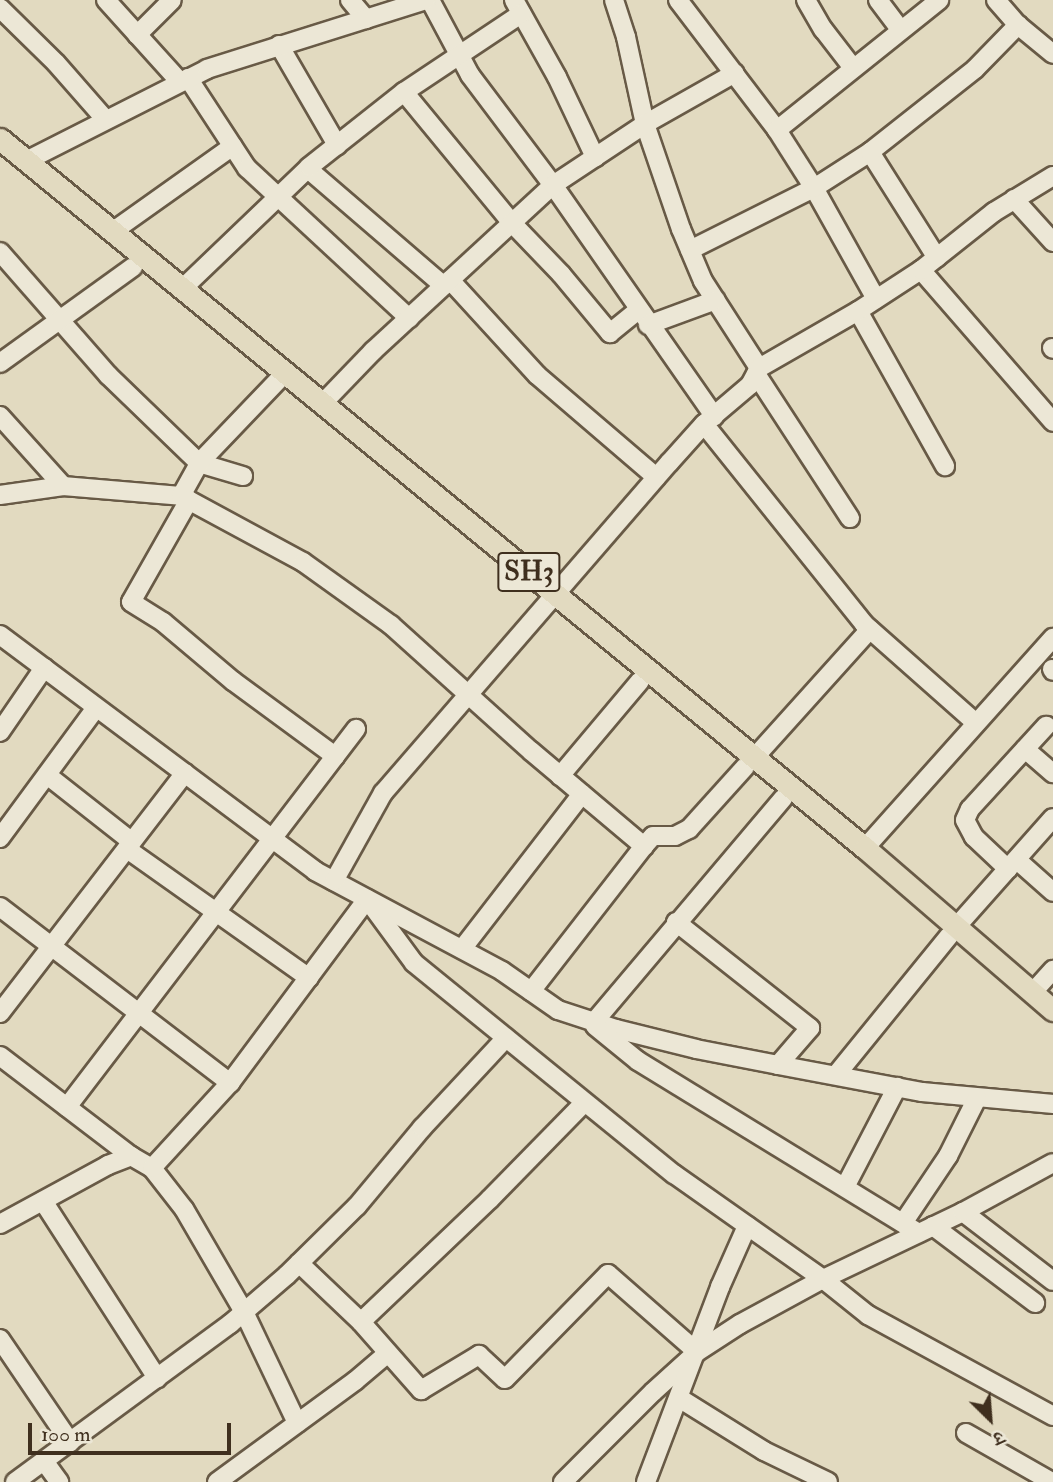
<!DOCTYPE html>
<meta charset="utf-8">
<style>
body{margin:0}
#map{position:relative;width:1053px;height:1482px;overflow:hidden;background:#e2dac0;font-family:"IM FELL Double Pica","Noto Serif Devanagari",serif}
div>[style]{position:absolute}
.roads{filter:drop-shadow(2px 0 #685a46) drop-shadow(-2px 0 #685a46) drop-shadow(0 2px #685a46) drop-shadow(0 -2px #685a46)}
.minor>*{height:18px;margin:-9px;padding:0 9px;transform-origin:9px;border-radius:9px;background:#ece7d6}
.major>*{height:21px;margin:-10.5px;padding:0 10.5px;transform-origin:10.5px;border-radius:10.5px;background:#e2dac0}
span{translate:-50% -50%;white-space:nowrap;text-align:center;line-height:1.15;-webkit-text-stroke:5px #ece7d6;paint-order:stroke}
.shield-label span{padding:2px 5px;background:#ece7d6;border:2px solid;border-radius:5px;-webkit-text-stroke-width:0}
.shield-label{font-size:28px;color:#3f2f1e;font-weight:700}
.north{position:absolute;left:955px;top:1384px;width:70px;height:70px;-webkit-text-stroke:5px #ece7d6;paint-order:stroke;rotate:155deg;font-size:19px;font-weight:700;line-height:28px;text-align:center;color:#3f2f1e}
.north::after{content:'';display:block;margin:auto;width:24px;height:32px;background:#3f2f1e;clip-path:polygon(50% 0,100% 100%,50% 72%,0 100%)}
.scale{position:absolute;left:28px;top:1423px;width:203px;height:32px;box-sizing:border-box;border:4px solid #3f2f1e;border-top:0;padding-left:9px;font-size:21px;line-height:24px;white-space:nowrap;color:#3f2f1e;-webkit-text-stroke:5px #ece7d6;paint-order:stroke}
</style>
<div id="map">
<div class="roads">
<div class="minor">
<i style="left:106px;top:0;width:110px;rotate:47.9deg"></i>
<i style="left:350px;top:0;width:25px;rotate:50deg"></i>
<i style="left:430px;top:0;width:85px;rotate:61.9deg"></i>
<i style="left:470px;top:75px;width:138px;rotate:53deg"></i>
<i style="left:553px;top:185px;width:282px;rotate:55.1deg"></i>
<i style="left:514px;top:0;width:88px;rotate:60.8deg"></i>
<i style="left:557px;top:77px;width:89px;rotate:64.6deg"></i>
<i style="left:614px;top:0;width:39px;rotate:72deg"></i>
<i style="left:626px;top:37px;width:89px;rotate:77.7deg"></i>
<i style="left:645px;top:124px;width:111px;rotate:71.1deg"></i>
<i style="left:681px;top:229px;width:56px;rotate:67.1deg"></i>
<i style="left:703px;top:281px;width:103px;rotate:57.2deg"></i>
<i style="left:678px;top:0;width:163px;rotate:52.7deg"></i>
<i style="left:777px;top:130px;width:69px;rotate:57.5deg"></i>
<i style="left:814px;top:188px;width:127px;rotate:60.8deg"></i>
<i style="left:806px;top:0;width:34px;rotate:60deg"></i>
<i style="left:823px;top:29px;width:49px;rotate:52.4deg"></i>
<i style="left:878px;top:0;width:36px;rotate:53deg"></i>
<i style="left:996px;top:0;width:33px;rotate:49deg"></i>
<i style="left:1018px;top:25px;width:45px;rotate:39.6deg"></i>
<i style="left:0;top:8px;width:78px;rotate:44.5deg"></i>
<i style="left:56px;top:63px;width:74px;rotate:48.8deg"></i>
<i style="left:137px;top:35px;width:49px;rotate:-45deg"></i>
<i style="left:279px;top:45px;width:116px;rotate:59.9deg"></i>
<i style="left:188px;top:78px;width:108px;rotate:56.8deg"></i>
<i style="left:247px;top:168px;width:221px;rotate:42.8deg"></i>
<i style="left:404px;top:92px;width:170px;rotate:50.5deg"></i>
<i style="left:512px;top:223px;width:71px;rotate:46.1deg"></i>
<i style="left:561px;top:274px;width:77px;rotate:50.3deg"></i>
<i style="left:610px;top:333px;width:36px;rotate:-39deg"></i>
<i style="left:777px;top:130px;width:208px;rotate:-38.7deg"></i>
<i style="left:870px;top:152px;width:125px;rotate:57.7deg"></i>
<i style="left:26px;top:161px;width:203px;rotate:-26.9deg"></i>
<i style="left:207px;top:69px;width:230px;rotate:-17.5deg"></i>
<i style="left:308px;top:169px;width:179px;rotate:40.7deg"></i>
<i style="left:1014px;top:199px;width:58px;rotate:47.8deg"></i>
<i style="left:112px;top:232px;width:148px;rotate:-35.4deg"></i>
<i style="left:690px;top:250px;width:139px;rotate:-26.6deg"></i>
<i style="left:814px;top:188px;width:67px;rotate:-32.7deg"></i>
<i style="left:870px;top:152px;width:134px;rotate:-38.3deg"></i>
<i style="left:975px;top:69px;width:62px;rotate:-45.7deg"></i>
<i style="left:0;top:252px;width:164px;rotate:48.7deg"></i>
<i style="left:108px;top:375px;width:127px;rotate:44deg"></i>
<i style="left:199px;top:463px;width:46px;rotate:16.5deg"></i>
<i style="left:921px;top:270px;width:201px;rotate:49deg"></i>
<i style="left:450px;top:280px;width:129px;rotate:47.5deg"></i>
<i style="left:537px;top:375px;width:157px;rotate:40.6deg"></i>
<i style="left:182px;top:289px;width:176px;rotate:-43.8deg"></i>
<i style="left:309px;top:167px;width:121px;rotate:-38.3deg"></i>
<i style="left:404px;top:92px;width:141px;rotate:-33.7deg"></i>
<i style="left:858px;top:311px;width:178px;rotate:60.7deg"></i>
<i style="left:648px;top:325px;width:72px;rotate:-20.2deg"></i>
<i style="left:1052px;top:348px;width:1px;rotate:45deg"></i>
<i style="left:0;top:363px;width:164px;rotate:-35.8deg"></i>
<i style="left:756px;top:374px;width:172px;rotate:56.9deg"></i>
<i style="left:322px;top:404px;width:74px;rotate:-46.1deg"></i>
<i style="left:373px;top:351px;width:245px;rotate:-42.7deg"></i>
<i style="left:553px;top:185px;width:110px;rotate:-33.5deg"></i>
<i style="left:645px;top:124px;width:103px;rotate:-29.5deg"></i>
<i style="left:0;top:416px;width:94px;rotate:48deg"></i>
<i style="left:704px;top:424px;width:256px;rotate:51.3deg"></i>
<i style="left:864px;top:624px;width:149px;rotate:41.5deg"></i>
<i style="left:0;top:495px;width:64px;rotate:-8.1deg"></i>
<i style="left:63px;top:486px;width:118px;rotate:4.8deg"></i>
<i style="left:181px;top:496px;width:139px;rotate:28.4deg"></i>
<i style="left:303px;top:562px;width:108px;rotate:35.6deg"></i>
<i style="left:391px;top:625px;width:188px;rotate:42deg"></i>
<i style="left:531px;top:751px;width:148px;rotate:40.1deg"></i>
<i style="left:644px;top:846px;width:184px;rotate:127.9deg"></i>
<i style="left:181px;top:496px;width:38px;rotate:-61deg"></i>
<i style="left:199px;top:463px;width:124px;rotate:-46.3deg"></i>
<i style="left:189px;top:500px;width:117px;rotate:119.6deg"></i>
<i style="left:131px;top:602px;width:38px;rotate:32deg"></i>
<i style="left:163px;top:622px;width:92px;rotate:40.1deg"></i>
<i style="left:233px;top:681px;width:127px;rotate:36.3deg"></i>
<i style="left:0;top:635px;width:394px;rotate:36.8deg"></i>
<i style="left:315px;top:871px;width:212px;rotate:28.1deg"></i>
<i style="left:502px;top:971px;width:68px;rotate:34.9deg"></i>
<i style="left:558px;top:1010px;width:61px;rotate:18.1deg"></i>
<i style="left:616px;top:1029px;width:82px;rotate:14deg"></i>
<i style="left:696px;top:1049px;width:84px;rotate:11deg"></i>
<i style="left:778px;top:1065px;width:147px;rotate:10.6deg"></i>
<i style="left:922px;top:1092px;width:132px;rotate:5.2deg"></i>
<i style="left:1052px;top:669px;width:2px;rotate:63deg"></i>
<i style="left:0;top:732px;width:78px;rotate:-55.5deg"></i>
<i style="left:1025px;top:749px;width:37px;rotate:41deg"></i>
<i style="left:754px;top:758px;width:173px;rotate:-48deg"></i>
<i style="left:47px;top:775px;width:108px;rotate:38.2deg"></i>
<i style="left:560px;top:776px;width:124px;rotate:-49.9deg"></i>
<i style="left:0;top:838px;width:162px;rotate:-53.6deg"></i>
<i style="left:644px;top:846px;width:13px;rotate:-48deg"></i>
<i style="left:653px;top:836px;width:22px"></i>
<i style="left:675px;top:836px;width:16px;rotate:-27deg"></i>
<i style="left:689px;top:829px;width:84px;rotate:-47.9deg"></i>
<i style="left:865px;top:848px;width:282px;rotate:-48.2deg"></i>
<i style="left:127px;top:849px;width:223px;rotate:35.3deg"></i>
<i style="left:1017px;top:860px;width:48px;rotate:41.6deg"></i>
<i style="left:1008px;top:869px;width:47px;rotate:-136.7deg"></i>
<i style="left:974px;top:837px;width:19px;rotate:-118deg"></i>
<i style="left:965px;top:820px;width:12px;rotate:-66deg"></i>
<i style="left:970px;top:809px;width:113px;rotate:-47.5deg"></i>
<i style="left:334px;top:881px;width:101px;rotate:-60.9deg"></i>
<i style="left:383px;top:793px;width:437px;rotate:-49.1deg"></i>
<i style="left:669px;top:463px;width:52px;rotate:-48.1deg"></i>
<i style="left:704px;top:424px;width:60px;rotate:-40.3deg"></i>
<i style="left:750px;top:385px;width:19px;rotate:-62deg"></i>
<i style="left:759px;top:368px;width:114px;rotate:-29.9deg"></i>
<i style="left:858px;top:311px;width:75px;rotate:-33.1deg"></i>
<i style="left:921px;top:270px;width:93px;rotate:-38.5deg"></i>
<i style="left:994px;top:212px;width:69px;rotate:-31.4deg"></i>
<i style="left:0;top:907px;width:290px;rotate:37.4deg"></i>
<i style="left:676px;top:922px;width:171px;rotate:38.3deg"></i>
<i style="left:810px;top:1028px;width:49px;rotate:130.9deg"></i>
<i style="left:957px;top:926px;width:144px;rotate:-48.4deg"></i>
<i style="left:462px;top:949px;width:196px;rotate:-52.3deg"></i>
<i style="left:1033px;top:992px;width:30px;rotate:-48deg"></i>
<i style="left:0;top:1013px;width:303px;rotate:-52.4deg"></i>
<i style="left:594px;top:1022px;width:293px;rotate:-49.8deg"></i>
<i style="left:595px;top:1026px;width:55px;rotate:39.1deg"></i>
<i style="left:638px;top:1061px;width:329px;rotate:31.5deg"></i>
<i style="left:0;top:1056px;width:165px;rotate:37.4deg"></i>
<i style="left:836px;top:1075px;width:179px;rotate:-50.9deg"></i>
<i style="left:584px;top:1103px;width:134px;rotate:134.4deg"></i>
<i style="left:490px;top:1199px;width:178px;rotate:136.4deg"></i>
<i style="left:361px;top:1322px;width:91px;rotate:48.6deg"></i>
<i style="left:421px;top:1390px;width:68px;rotate:-31.1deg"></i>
<i style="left:479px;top:1355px;width:35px;rotate:43deg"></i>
<i style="left:505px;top:1379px;width:147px;rotate:-45.6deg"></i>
<i style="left:608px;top:1274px;width:118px;rotate:41.2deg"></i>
<i style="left:67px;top:1107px;width:476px;rotate:-52.6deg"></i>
<i style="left:845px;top:1187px;width:113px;rotate:-62.5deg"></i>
<i style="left:43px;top:1201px;width:211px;rotate:57.2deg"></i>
<i style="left:963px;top:1212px;width:113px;rotate:37.5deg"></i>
<i style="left:903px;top:1223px;width:81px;rotate:-56.1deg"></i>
<i style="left:948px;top:1156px;width:65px;rotate:-63.4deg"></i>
<i style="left:0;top:1224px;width:123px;rotate:-28.6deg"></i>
<i style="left:108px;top:1165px;width:25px;rotate:-21deg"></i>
<i style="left:131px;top:1156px;width:24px;rotate:30deg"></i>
<i style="left:933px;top:1226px;width:128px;rotate:37deg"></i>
<i style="left:299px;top:1263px;width:86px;rotate:43.6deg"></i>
<i style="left:0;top:1339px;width:125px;rotate:55.8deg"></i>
<i style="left:679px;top:1398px;width:100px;rotate:31.9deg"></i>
<i style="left:764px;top:1451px;width:71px;rotate:25.8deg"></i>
<i style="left:297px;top:1423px;width:123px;rotate:-115.5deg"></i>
<i style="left:244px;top:1312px;width:119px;rotate:-120.2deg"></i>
<i style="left:184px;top:1209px;width:52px;rotate:-128deg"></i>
<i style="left:152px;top:1168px;width:115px;rotate:-47.5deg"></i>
<i style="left:230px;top:1083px;width:229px;rotate:-53.3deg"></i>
<i style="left:367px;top:899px;width:79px;rotate:53.7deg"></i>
<i style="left:414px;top:963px;width:335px;rotate:39.1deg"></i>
<i style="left:674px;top:1174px;width:182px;rotate:35.2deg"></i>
<i style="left:823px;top:1279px;width:58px;rotate:38.7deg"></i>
<i style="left:868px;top:1315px;width:211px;rotate:28.6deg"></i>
<i style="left:966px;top:1433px;width:99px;rotate:29.7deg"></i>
<i style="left:44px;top:1461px;width:26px;rotate:54deg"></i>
<i style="left:15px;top:1482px;width:267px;rotate:-36.3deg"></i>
<i style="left:230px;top:1324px;width:75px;rotate:-40.7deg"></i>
<i style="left:287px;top:1275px;width:98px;rotate:-44.6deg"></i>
<i style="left:357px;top:1206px;width:102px;rotate:-50.2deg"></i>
<i style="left:422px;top:1128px;width:123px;rotate:-47deg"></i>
<i style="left:217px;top:1482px;width:171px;rotate:-36.2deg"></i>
<i style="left:355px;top:1381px;width:43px;rotate:-40.3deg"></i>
<i style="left:563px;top:1482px;width:127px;rotate:-45deg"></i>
<i style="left:653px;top:1392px;width:59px;rotate:-42.3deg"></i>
<i style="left:697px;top:1352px;width:51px;rotate:-33.1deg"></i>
<i style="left:740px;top:1324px;width:94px;rotate:-28.5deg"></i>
<i style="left:823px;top:1279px;width:155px;rotate:-25.6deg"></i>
<i style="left:963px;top:1212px;width:102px;rotate:-28.6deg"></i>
<i style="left:646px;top:1482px;width:209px;rotate:-69.2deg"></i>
<i style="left:720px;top:1287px;width:67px;rotate:-66.1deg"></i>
</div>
<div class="major">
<i style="left:0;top:139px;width:1118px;rotate:39.34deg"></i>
<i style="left:865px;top:848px;width:248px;rotate:40.8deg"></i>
</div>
</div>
<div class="shield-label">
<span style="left:529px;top:572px">SH3</span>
</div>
<div class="north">उ</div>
<div class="scale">100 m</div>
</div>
